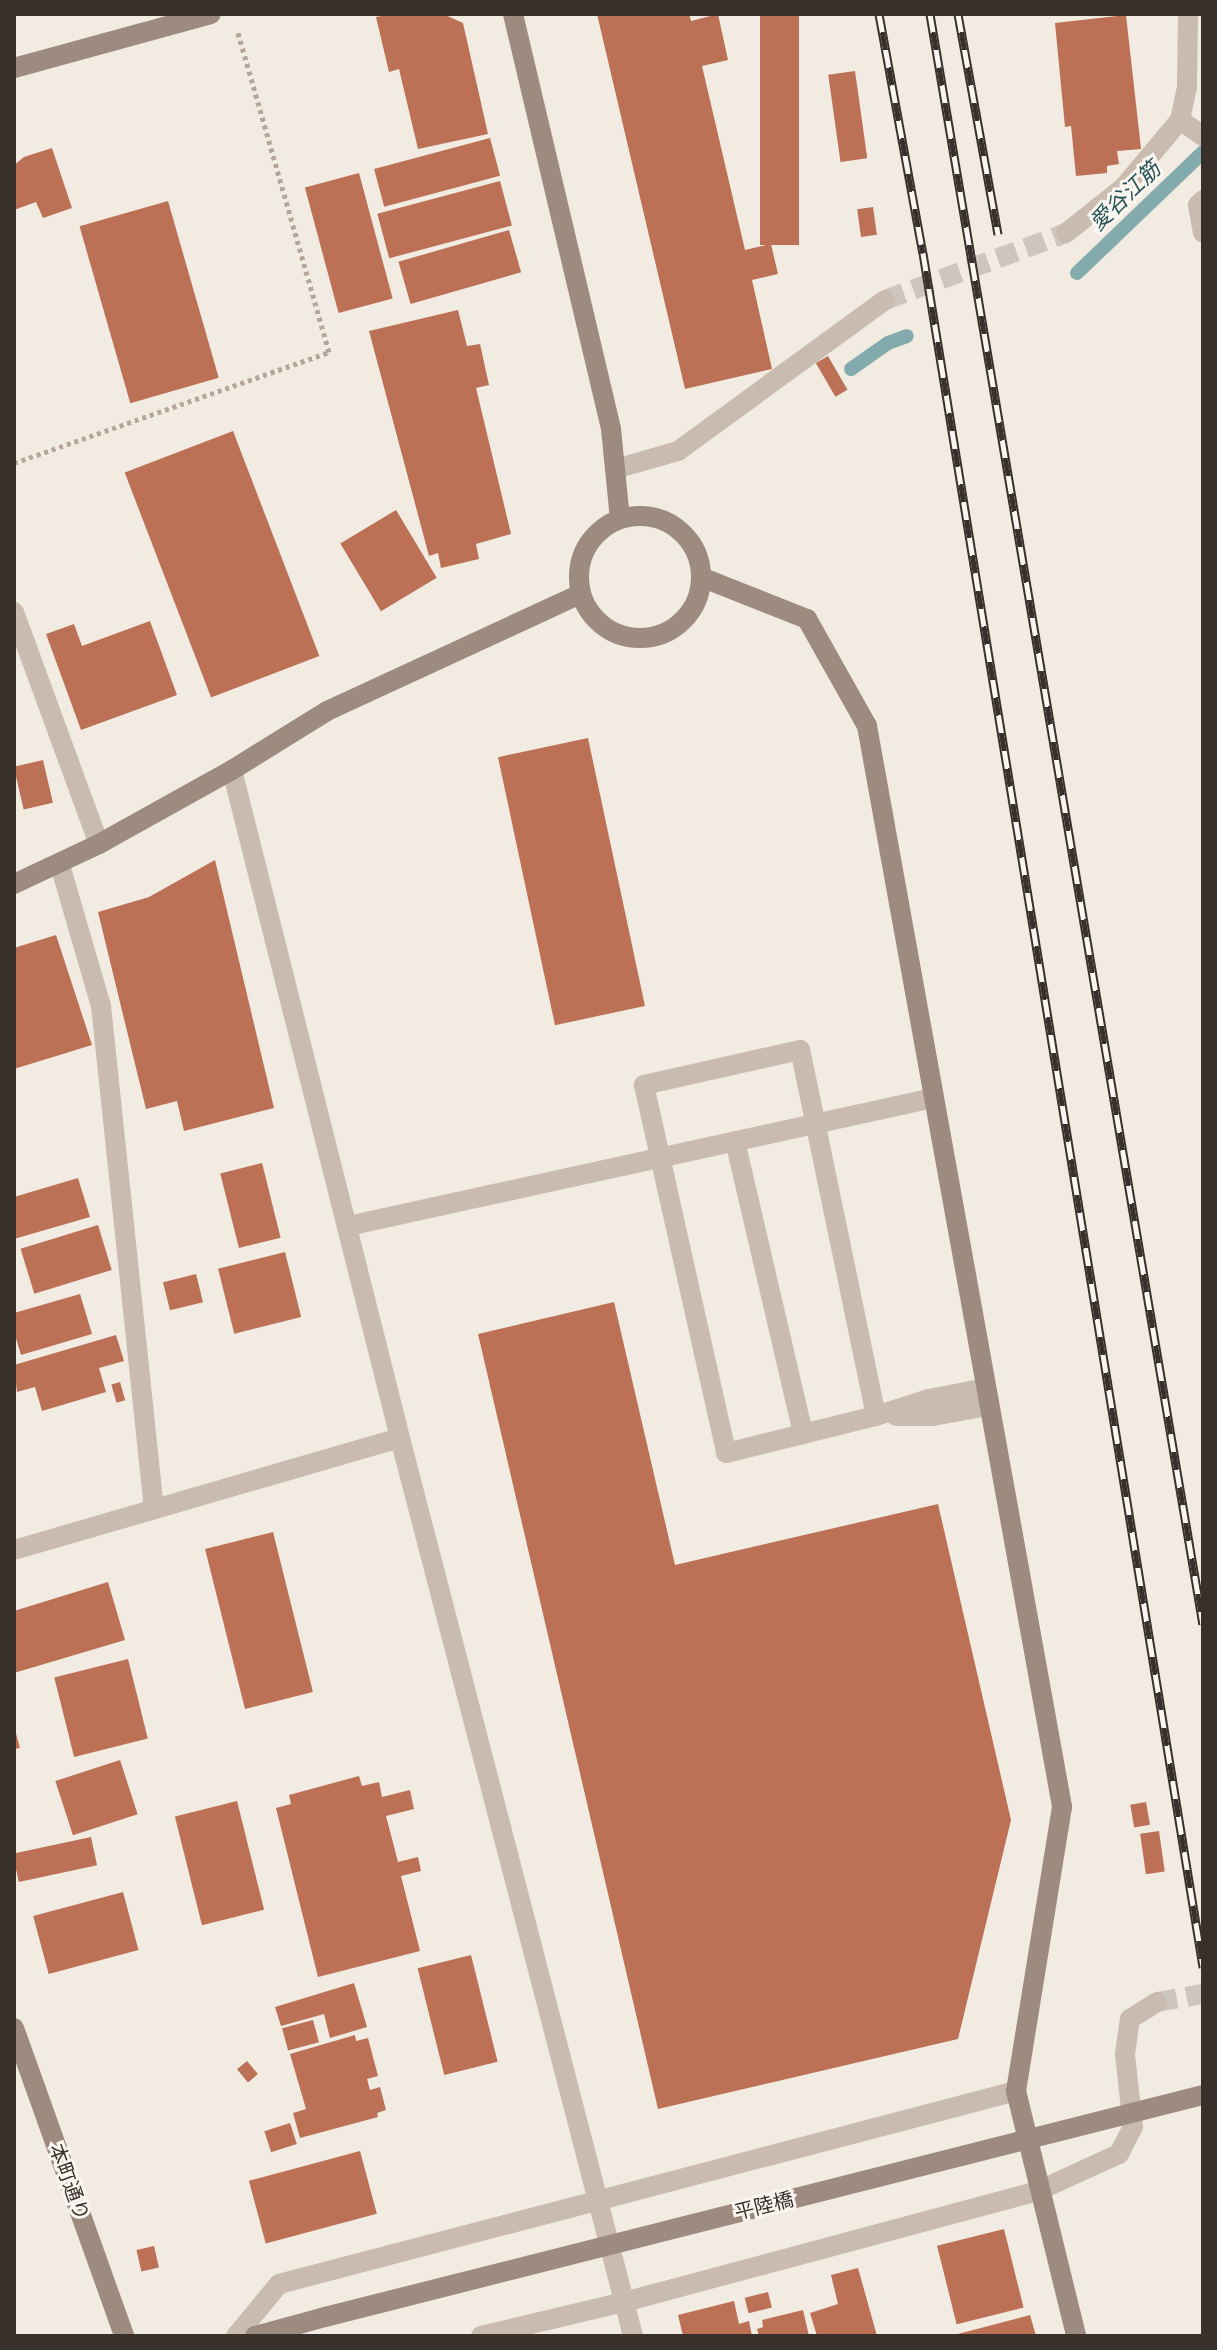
<!DOCTYPE html>
<meta charset="utf-8">
<style>
body{margin:0}
#map{position:relative;width:1217px;height:2350px;overflow:hidden;background:#f2ebe2;font-family:"Public Sans","Noto Sans JP",sans-serif}
div>[style]{position:absolute}
.stream>*{height:14px;margin:-7px;padding:0 7px;transform-origin:7px;border-radius:7px;background:#83aaad}
.building>*{inset:0;background:#bc7156;transform-origin:0 0}
.street-tunnel>*{height:20px;margin-top:-10px;transform-origin:0;background:repeating-linear-gradient(90deg,#cdc6be 0 20px,transparent 0 30px)}
.path>*{height:5px;margin-top:-2.5px;transform-origin:0;background:repeating-linear-gradient(90deg,#b5a699 0 4px,transparent 0 8px)}
.lane>*{height:20px;margin:-10px;padding:0 10px;transform-origin:10px;border-radius:10px;background:#c9bbaf}
.street>*{height:20px;margin:-10px;padding:0 10px;transform-origin:10px;border-radius:10px;background:#c9bbaf}
.secondary>*{height:20px;margin:-10px;padding:0 10px;transform-origin:10px;border-radius:10px;background:#9d8b80}
.secondary>.ring{margin:-10px;padding:0;box-sizing:content-box;background:none;border:20px solid #9d8b80;border-radius:50%}
.rail>*{height:9px;margin-top:-4.5px;transform-origin:0;background:repeating-linear-gradient(90deg,#faf5ef 0 18px,#39302c 0 36px);box-sizing:border-box;border-block:2px solid #39302c}
.secondary-bridge>*{height:20px;margin:-10px;padding:0 10px;transform-origin:10px;border-radius:10px;background:#9d8b80}
span{translate:-50% -50%;white-space:nowrap;text-align:center;line-height:1.15;-webkit-text-stroke:6px #faf5ef;paint-order:stroke}
.street-label{font-size:20px;color:#39302c}
.water-label{font-size:22px;color:#255357;font-style:italic}
.frame{position:absolute;inset:0;border:16px solid #39302c;pointer-events:none}
</style>
<div id="map">
<div class="stream">
<i style="left:1077px;top:273px;width:175px;rotate:-43.8deg"></i>
<i style="left:851px;top:369px;width:45px;rotate:-35.1deg"></i>
<i style="left:888px;top:343px;width:20px;rotate:-20deg"></i>
</div>
<div class="building">
<i style="clip-path:polygon(392px 14px,443px 14px,463px 23px,488px 134px,418px 149px,399px 69px,389px 72px,376px 17px)"></i>
<i style="clip-path:polygon(597px 14px,689px 14px,691px 21px,718px 14px,728px 60px,702px 66px,745px 250px,771px 244px,778px 274px,752px 280px,772px 369px,685px 389px)"></i>
<i style="left:760px;top:14px;width:39px;height:231px"></i>
<i style="clip-path:polygon(1126px 15px,1141px 149px,1117px 151px,1119px 164px,1107px 166px,1107px 173px,1076px 176px,1071px 126px,1065px 127px,1055px 23px)"></i>
<i style="left:855px;top:71px;width:88px;height:27px;rotate:82deg"></i>
<i style="left:490px;top:138px;width:39px;height:120px;rotate:75deg"></i>
<i style="clip-path:polygon(52px 148px,72px 208px,43px 218px,36px 202px,14px 210px,14px 165px,24px 157px)"></i>
<i style="left:359px;top:173px;width:130px;height:56px;rotate:75deg"></i>
<i style="left:500px;top:181px;width:46px;height:127px;rotate:75deg"></i>
<i style="left:168px;top:201px;width:184px;height:92px;rotate:74deg"></i>
<i style="left:873px;top:207px;width:28px;height:16px;rotate:82deg"></i>
<i style="left:509px;top:230px;width:44px;height:115px;rotate:74deg"></i>
<i style="clip-path:polygon(458px 310px,467px 346px,480px 344px,489px 385px,476px 388px,511px 534px,476px 544px,479px 559px,441px 568px,438px 553px,429px 556px,369px 331px)"></i>
<i style="left:828px;top:356px;width:39px;height:14px;rotate:60deg"></i>
<i style="left:233px;top:431px;width:241px;height:116px;rotate:69deg"></i>
<i style="left:396px;top:510px;width:79px;height:65px;rotate:59deg"></i>
<i style="clip-path:polygon(150px 621px,177px 695px,81px 730px,46px 634px,74px 624px,82px 646px)"></i>
<i style="left:588px;top:738px;width:274px;height:92px;rotate:78deg"></i>
<i style="left:43px;top:760px;width:44px;height:30px;rotate:77deg"></i>
<i style="clip-path:polygon(215px 860px,274px 1108px,184px 1131px,177px 1101px,146px 1109px,98px 912px,149px 897px)"></i>
<i style="clip-path:polygon(56px 935px,92px 1045px,14px 1069px,14px 948px)"></i>
<i style="left:262px;top:1163px;width:77px;height:43px;rotate:76deg"></i>
<i style="clip-path:polygon(78px 1178px,90px 1217px,14px 1239px,14px 1197px)"></i>
<i style="left:98px;top:1225px;width:47px;height:81px;rotate:73deg"></i>
<i style="left:285px;top:1252px;width:67px;height:69px;rotate:76deg"></i>
<i style="left:196px;top:1274px;width:29px;height:34px;rotate:76deg"></i>
<i style="clip-path:polygon(80px 1294px,92px 1334px,21px 1355px,14px 1332px,14px 1313px)"></i>
<i style="clip-path:polygon(614px 1302px,675px 1565px,938px 1504px,1011px 1820px,958px 2039px,658px 2109px,478px 1334px)"></i>
<i style="clip-path:polygon(116px 1335px,124px 1361px,99px 1368px,106px 1392px,42px 1411px,35px 1387px,17px 1392px,14px 1365px)"></i>
<i style="left:120px;top:1382px;width:19px;height:9px;rotate:74deg"></i>
<i style="left:273px;top:1532px;width:165px;height:70px;rotate:76deg"></i>
<i style="clip-path:polygon(108px 1582px,125px 1640px,14px 1673px,14px 1611px)"></i>
<i style="left:128px;top:1659px;width:82px;height:76px;rotate:76deg"></i>
<i style="clip-path:polygon(14px 1726px,20px 1748px,14px 1749px)"></i>
<i style="left:120px;top:1760px;width:57px;height:68px;rotate:72deg"></i>
<i style="clip-path:polygon(359px 1776px,362px 1786px,379px 1782px,382px 1797px,410px 1790px,414px 1809px,386px 1816px,398px 1862px,418px 1857px,421px 1871px,401px 1876px,420px 1951px,318px 1977px,276px 1808px,291px 1804px,289px 1795px)"></i>
<i style="left:237px;top:1801px;width:112px;height:64px;rotate:76deg"></i>
<i style="left:1146px;top:1802px;width:23px;height:16px;rotate:80deg"></i>
<i style="left:1159px;top:1831px;width:41px;height:19px;rotate:82deg"></i>
<i style="left:91px;top:1837px;width:29px;height:80px;rotate:78deg"></i>
<i style="left:123px;top:1892px;width:60px;height:93px;rotate:75deg"></i>
<i style="left:471px;top:1955px;width:110px;height:55px;rotate:76deg"></i>
<i style="clip-path:polygon(354px 1983px,367px 2027px,330px 2038px,324px 2014px,281px 2026px,275px 2007px)"></i>
<i style="left:313px;top:2020px;width:23px;height:32px;rotate:75deg"></i>
<i style="clip-path:polygon(355px 2035px,356px 2041px,368px 2038px,378px 2076px,367px 2079px,370px 2090px,380px 2087px,386px 2110px,377px 2113px,378px 2117px,300px 2138px,293px 2113px,306px 2109px,290px 2054px)"></i>
<i style="left:247px;top:2061px;width:17px;height:13px;rotate:50deg"></i>
<i style="left:290px;top:2123px;width:22px;height:27px;rotate:72deg"></i>
<i style="left:360px;top:2151px;width:65px;height:115px;rotate:75deg"></i>
<i style="left:1004px;top:2229px;width:81px;height:69px;rotate:76deg"></i>
<i style="left:154px;top:2246px;width:22px;height:18px;rotate:77deg"></i>
<i style="clip-path:polygon(858px 2268px,877px 2336px,817px 2336px,810px 2313px,838px 2304px,831px 2275px)"></i>
<i style="left:768px;top:2292px;width:16px;height:24px;rotate:76deg"></i>
<i style="clip-path:polygon(734px 2301px,739px 2324px,749px 2321px,752px 2336px,683px 2336px,678px 2315px)"></i>
<i style="clip-path:polygon(803px 2310px,809px 2336px,759px 2336px,757px 2329px,763px 2327px,762px 2320px)"></i>
<i style="clip-path:polygon(1030px 2315px,1036px 2336px,954px 2336px,954px 2335px)"></i>
</div>
<div class="street-tunnel">
<i style="left:885px;top:300px;width:193px;rotate:-20.3deg"></i>
<i style="left:1157px;top:2002px;width:47px;rotate:-9.9deg"></i>
</div>
<div class="path">
<i style="left:14px;top:463px;width:334px;rotate:-19.4deg"></i>
<i style="left:329px;top:352px;width:333px;rotate:-105.9deg"></i>
</div>
<div class="lane">
<i style="left:735px;top:1141px;width:301px;rotate:76.9deg"></i>
<i style="left:348px;top:1226px;width:599px;rotate:-12.34deg"></i>
<i style="left:876px;top:1416px;width:374px;rotate:-101.7deg"></i>
<i style="left:800px;top:1050px;width:160px;rotate:167.4deg"></i>
<i style="left:644px;top:1085px;width:377px;rotate:77.4deg"></i>
<i style="left:726px;top:1453px;width:154px;rotate:-13.9deg"></i>
<i style="left:876px;top:1416px;width:56px;rotate:-17.8deg"></i>
<i style="left:929px;top:1399px;width:58px;rotate:-10.9deg"></i>
<i style="left:896px;top:1416px;width:37px"></i>
<i style="left:933px;top:1416px;width:56px;rotate:-10.3deg"></i>
</div>
<div class="street">
<i style="left:1180px;top:120px;width:28px;rotate:35deg"></i>
<i style="left:1203px;top:200px;width:7px;rotate:135deg"></i>
<i style="left:1198px;top:205px;width:28px;rotate:80deg"></i>
<i style="left:1066px;top:233px;width:74px;rotate:-38.4deg"></i>
<i style="left:1124px;top:187px;width:87px;rotate:-50.1deg"></i>
<i style="left:1180px;top:120px;width:34px;rotate:-78deg"></i>
<i style="left:1187px;top:87px;width:73px;rotate:-89.2deg"></i>
<i style="left:615px;top:469px;width:66px;rotate:-15.9deg"></i>
<i style="left:678px;top:451px;width:256px;rotate:-36.1deg"></i>
<i style="left:14px;top:612px;width:247px;rotate:69.9deg"></i>
<i style="left:232px;top:770px;width:689px;rotate:75.88deg"></i>
<i style="left:400px;top:1438px;width:928px;rotate:75.45deg"></i>
<i style="left:60px;top:865px;width:147px;rotate:73.8deg"></i>
<i style="left:101px;top:1006px;width:506px;rotate:83.99deg"></i>
<i style="left:14px;top:1550px;width:402px;rotate:-16.2deg"></i>
<i style="left:236px;top:2336px;width:67px;rotate:-50.4deg"></i>
<i style="left:279px;top:2284px;width:762px;rotate:-14.67deg"></i>
<i style="left:481px;top:2336px;width:147px;rotate:-13.4deg"></i>
<i style="left:624px;top:2302px;width:429px;rotate:-15deg"></i>
<i style="left:1038px;top:2191px;width:89px;rotate:-24.6deg"></i>
<i style="left:1119px;top:2154px;width:30px;rotate:-63deg"></i>
<i style="left:1133px;top:2127px;width:73px;rotate:-96.3deg"></i>
<i style="left:1125px;top:2054px;width:35px;rotate:-82deg"></i>
<i style="left:1130px;top:2019px;width:32px;rotate:-32deg"></i>
</div>
<div class="secondary">
<i style="left:513px;top:14px;width:426px;rotate:76.7deg"></i>
<i style="left:611px;top:429px;width:90px;rotate:84.3deg"></i>
<i style="left:14px;top:68px;width:204px;rotate:-15.3deg"></i>
<i class="ring" style="left:579px;top:516px;width:102px;height:102px"></i>
<i style="left:701px;top:577px;width:114px;rotate:21.6deg"></i>
<i style="left:807px;top:619px;width:123px;rotate:60.7deg"></i>
<i style="left:867px;top:726px;width:1098px;rotate:79.77deg"></i>
<i style="left:1062px;top:1807px;width:288px;rotate:99.2deg"></i>
<i style="left:1016px;top:2091px;width:252px;rotate:76.2deg"></i>
<i style="left:14px;top:884px;width:94px;rotate:-25.2deg"></i>
<i style="left:99px;top:844px;width:152px;rotate:-29.1deg"></i>
<i style="left:232px;top:770px;width:112px;rotate:-31.8deg"></i>
<i style="left:327px;top:711px;width:279px;rotate:-24.8deg"></i>
<i style="left:14px;top:2028px;width:327px;rotate:70.3deg"></i>
<i style="left:255px;top:2336px;width:73px;rotate:-15.2deg"></i>
</div>
<div class="rail">
<i style="left:879px;top:14px;width:243px;rotate:79.6deg"></i>
<i style="left:923px;top:253px;width:1737px;rotate:80.72deg"></i>
<i style="left:930px;top:14px;width:1633px;rotate:80.38deg"></i>
<i style="left:958px;top:14px;width:224px;rotate:79.7deg"></i>
</div>
<div class="secondary-bridge">
<i style="left:325px;top:2317px;width:906px;rotate:-14.19deg"></i>
</div>
<div class="street-label">
<span style="left:69px;top:2182px;rotate:70deg">本町通り</span>
<span style="left:764px;top:2206px;rotate:-14deg">平陸橋</span>
</div>
<div class="water-label">
<span style="left:1125px;top:196px;rotate:-44deg">愛谷江筋</span>
</div>
<div class="frame"></div>
</div>
